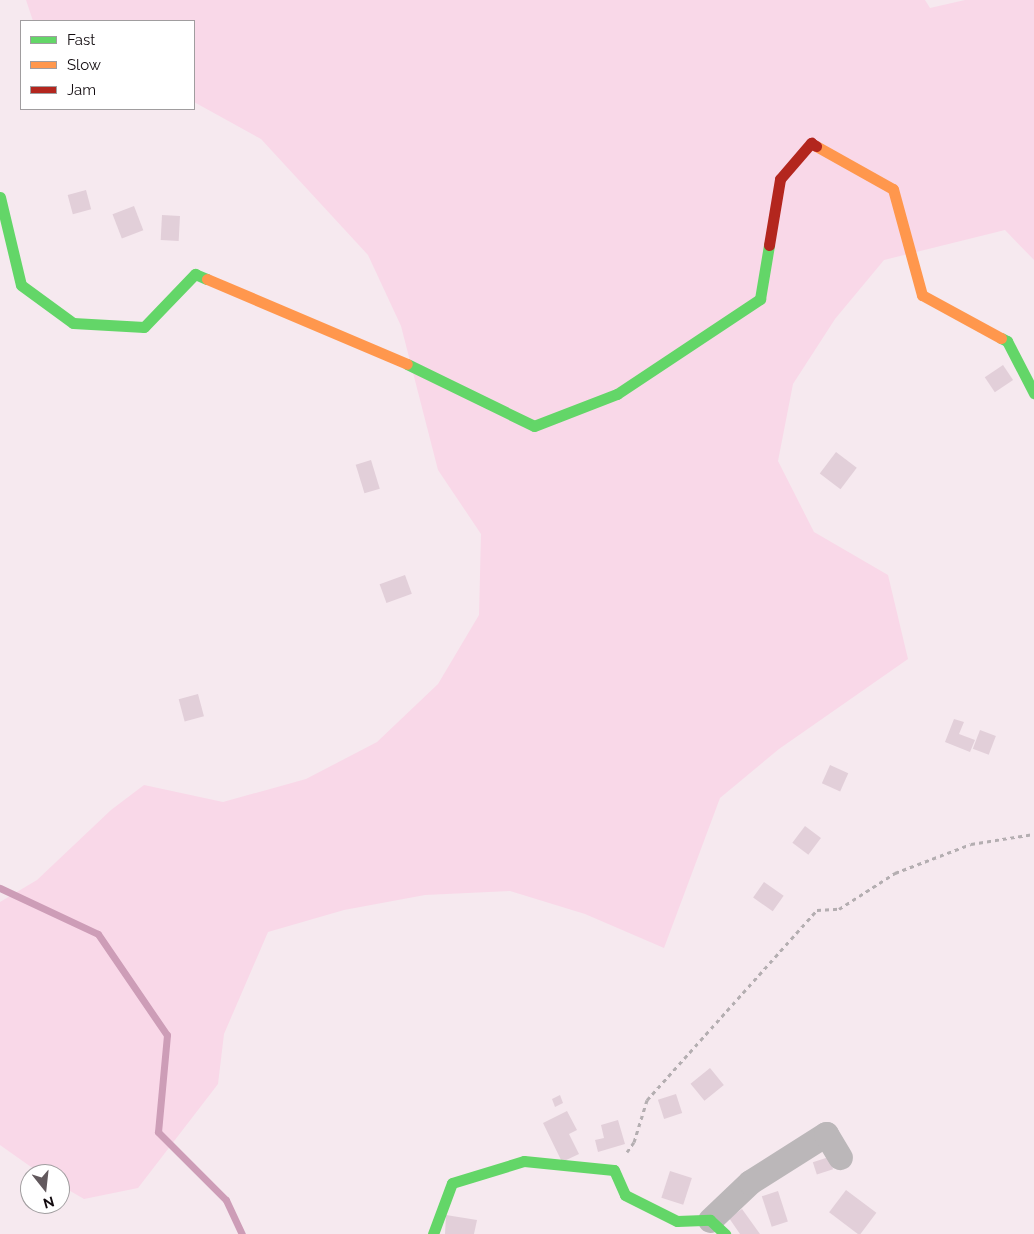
<!DOCTYPE html>
<style>
body{margin:0}
#map{position:relative;width:1034px;height:1234px;overflow:hidden;background:#f6e9ef;font-family:Raleway,sans-serif}
div>[style]{position:absolute}
.green>*{inset:0;background:#f9d8e8}
.stream>*{height:7px;margin:-3.5px;padding:0 3.5px;transform-origin:3.5px;border-radius:3.5px;background:#cd9db7}
.building>*{inset:0;background:#e2cfd9;transform-origin:0 0}
.path>*{height:3px;margin-top:-1.5px;transform-origin:0;background:repeating-linear-gradient(90deg,#b4aeb1 0 4px,transparent 0 8px)}
.street>*{height:25px;margin:-12.5px;padding:0 12.5px;transform-origin:12.5px;border-radius:12.5px;background:#bbb7b9}
.fast>*{height:11px;margin:-5.5px;padding:0 5.5px;transform-origin:5.5px;border-radius:5.5px;background:#63d668}
.slow>*{height:11px;margin:-5.5px;padding:0 5.5px;transform-origin:5.5px;border-radius:5.5px;background:#ff974d}
.jam>*{height:11px;margin:-5.5px;padding:0 5.5px;transform-origin:5.5px;border-radius:5.5px;background:#b3261e}
span{translate:-50% -50%;white-space:nowrap;text-align:center;line-height:1.15;-webkit-text-stroke:5px #fff;paint-order:stroke}
.legend{position:absolute;left:20px;top:20px;width:175px;height:90px;box-sizing:border-box;background:#fff;border:1px solid #a09d9f;margin:0;padding:6px 9px;list-style:none;font-size:15px;color:#120b0f}
.legend li{display:flex;align-items:center;gap:10px;height:25px}
.legend b{width:25px;border:1px solid #a09d9f}
.north{position:absolute;left:20px;top:1164px;width:50px;height:50px;box-sizing:border-box;background:#fff;border:1px solid #a09d9f;border-radius:50%;rotate:164deg;font-size:14px;font-weight:700;line-height:20px;text-align:center;color:#120b0f}
.north::after{content:'';display:block;margin:auto;width:18px;height:22px;background:#62595d;clip-path:polygon(50% 0,100% 100%,50% 72%,0 100%)}
</style>
<div id="map">
<div class="green">
<i style="clip-path:polygon(26px 0,925px 0,930px 8px,965px 0,1034px 0,1034px 260px,1005px 230px,884px 260px,835px 319px,793px 384px,778px 461px,814px 532px,888px 575px,908px 659px,779px 749px,720px 798px,664px 948px,585px 914px,510px 891px,425px 895px,344px 910px,268px 932px,224px 1034px,218px 1084px,138px 1188px,84px 1199px,60px 1185px,60px 1174px,41px 1174px,0 1145px,0 902px,37px 880px,111px 810px,144px 785px,223px 802px,306px 779px,377px 742px,438px 684px,479px 615px,481px 534px,438px 470px,401px 326px,368px 255px,261px 139px,194px 102px,194px 21px,33px 21px)"></i>
</div>
<div class="stream">
<i style="left:0;top:888px;width:108px;rotate:25.1deg"></i>
<i style="left:98px;top:934px;width:122px;rotate:55.7deg"></i>
<i style="left:167px;top:1035px;width:97px;rotate:95.3deg"></i>
<i style="left:158px;top:1132px;width:96px;rotate:45deg"></i>
<i style="left:226px;top:1200px;width:38px;rotate:65deg"></i>
</div>
<div class="building">
<i style="left:86px;top:190px;width:20px;height:19px;rotate:75deg"></i>
<i style="left:134px;top:206px;width:26px;height:23px;rotate:69deg"></i>
<i style="left:162px;top:215px;width:18px;height:25px;rotate:3deg"></i>
<i style="left:1003px;top:365px;width:18px;height:22px;rotate:56deg"></i>
<i style="left:836px;top:452px;width:26px;height:27px;rotate:37deg"></i>
<i style="left:371px;top:460px;width:30px;height:16px;rotate:73deg"></i>
<i style="left:405px;top:575px;width:20px;height:27px;rotate:70deg"></i>
<i style="left:198px;top:694px;width:23px;height:20px;rotate:75deg"></i>
<i style="clip-path:polygon(954px 719px,964px 722px,959px 734px,975px 740px,970px 752px,945px 742px)"></i>
<i style="left:980px;top:730px;width:17px;height:20px;rotate:21deg"></i>
<i style="left:830px;top:765px;width:20px;height:20px;rotate:24deg"></i>
<i style="left:805px;top:826px;width:20px;height:21px;rotate:37deg"></i>
<i style="left:764px;top:882px;width:24px;height:19px;rotate:35deg"></i>
<i style="left:710px;top:1068px;width:22px;height:25px;rotate:51deg"></i>
<i style="left:676px;top:1094px;width:20px;height:19px;rotate:72deg"></i>
<i style="clip-path:polygon(560px 1095px,563px 1103px,555px 1107px,552px 1099px)"></i>
<i style="clip-path:polygon(567px 1111px,577px 1130px,569px 1134px,579px 1154px,562px 1162px,543px 1123px)"></i>
<i style="clip-path:polygon(618px 1120px,625px 1144px,598px 1152px,595px 1140px,604px 1138px,601px 1125px)"></i>
<i style="left:829px;top:1157px;width:13px;height:17px;rotate:72deg"></i>
<i style="left:670px;top:1171px;width:23px;height:28px;rotate:18deg"></i>
<i style="left:846px;top:1190px;width:38px;height:28px;rotate:37deg"></i>
<i style="left:778px;top:1191px;width:32px;height:17px;rotate:72deg"></i>
<i style="clip-path:polygon(742px 1209px,760px 1234px,740px 1234px,729px 1218px)"></i>
<i style="clip-path:polygon(446px 1215px,477px 1220px,474px 1234px,445px 1234px)"></i>
</div>
<div class="path">
<i style="left:627px;top:1152px;width:12px;rotate:-55deg"></i>
<i style="left:634px;top:1142px;width:44px;rotate:-72.8deg"></i>
<i style="left:647px;top:1100px;width:255px;rotate:-48.2deg"></i>
<i style="left:817px;top:910px;width:22px;rotate:-3deg"></i>
<i style="left:839px;top:909px;width:67px;rotate:-32.7deg"></i>
<i style="left:895px;top:873px;width:81px;rotate:-20.9deg"></i>
<i style="left:971px;top:844px;width:64px;rotate:-9deg"></i>
</div>
<div class="street">
<i style="left:710px;top:1220px;width:55px;rotate:-43.5deg"></i>
<i style="left:750px;top:1182px;width:90px;rotate:-32.3deg"></i>
<i style="left:826px;top:1134px;width:27px;rotate:59deg"></i>
</div>
<div class="fast">
<i style="left:0;top:197px;width:90px;rotate:76.6deg"></i>
<i style="left:21px;top:285px;width:64px;rotate:36.2deg"></i>
<i style="left:73px;top:323px;width:71px;rotate:3.2deg"></i>
<i style="left:144px;top:327px;width:74px;rotate:-46.1deg"></i>
<i style="left:195px;top:274px;width:13px;rotate:23deg"></i>
<i style="left:1001px;top:338px;width:7px;rotate:27deg"></i>
<i style="left:1007px;top:341px;width:59px;rotate:62.6deg"></i>
<i style="left:407px;top:364px;width:141px;rotate:26deg"></i>
<i style="left:534px;top:426px;width:89px;rotate:-21.1deg"></i>
<i style="left:617px;top:394px;width:172px;rotate:-33.6deg"></i>
<i style="left:760px;top:299px;width:55px;rotate:-80.5deg"></i>
<i style="left:433px;top:1234px;width:54px;rotate:-69.6deg"></i>
<i style="left:452px;top:1183px;width:75px;rotate:-17deg"></i>
<i style="left:524px;top:1161px;width:90px;rotate:5.7deg"></i>
<i style="left:614px;top:1170px;width:27px;rotate:66deg"></i>
<i style="left:625px;top:1195px;width:58px;rotate:26.6deg"></i>
<i style="left:677px;top:1221px;width:33px;rotate:-2deg"></i>
<i style="left:710px;top:1220px;width:21px;rotate:43deg"></i>
</div>
<div class="slow">
<i style="left:816px;top:146px;width:88px;rotate:29.2deg"></i>
<i style="left:893px;top:189px;width:110px;rotate:74.7deg"></i>
<i style="left:922px;top:295px;width:90px;rotate:28.6deg"></i>
<i style="left:207px;top:279px;width:217px;rotate:23deg"></i>
</div>
<div class="jam">
<i style="left:769px;top:245px;width:67px;rotate:-80.5deg"></i>
<i style="left:780px;top:179px;width:48px;rotate:-49.3deg"></i>
<i style="left:811px;top:143px;width:6px;rotate:31deg"></i>
</div>
<ul class="legend">
<li><b style="height:6px;background:#63d668"></b>Fast</li>
<li><b style="height:6px;background:#ff974d"></b>Slow</li>
<li><b style="height:6px;background:#b3261e"></b>Jam</li>
</ul>
<div class="north">N</div>
</div>
